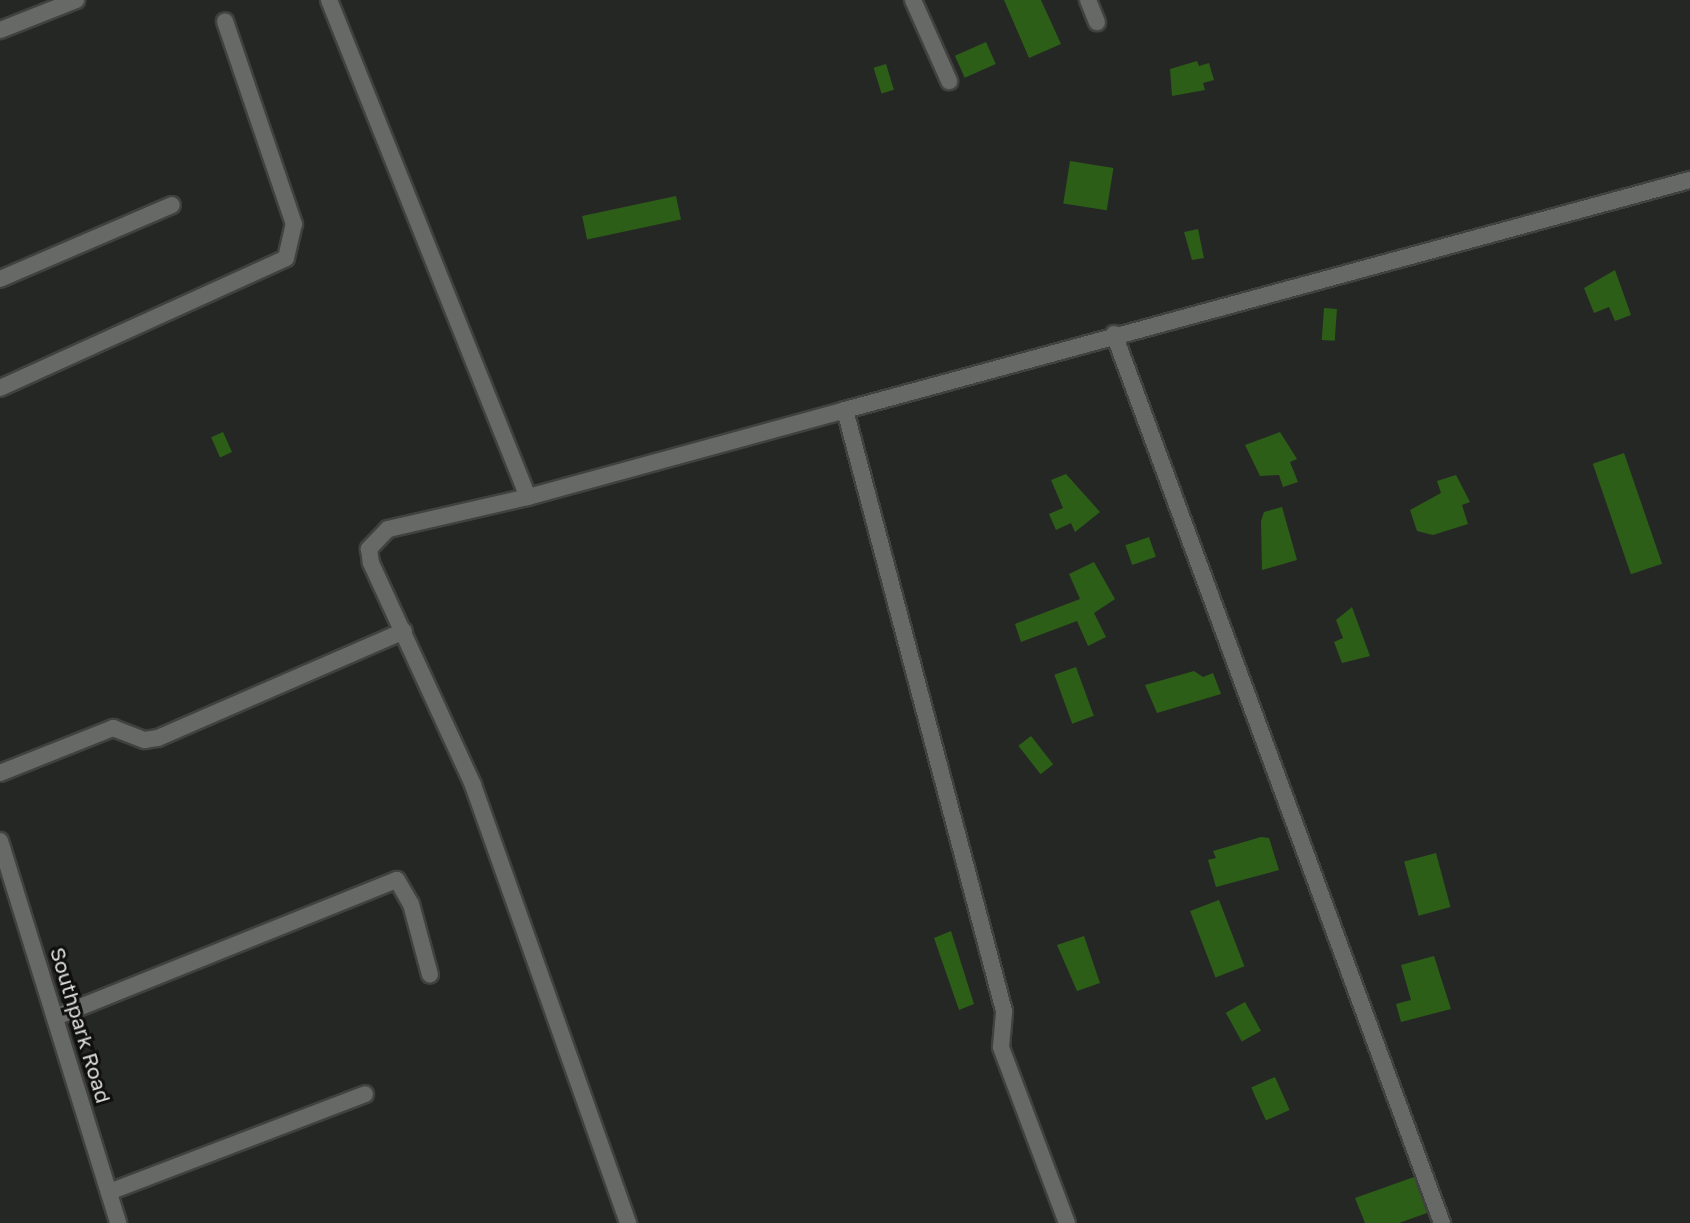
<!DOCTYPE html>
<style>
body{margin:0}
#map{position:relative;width:1690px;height:1223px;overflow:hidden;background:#252725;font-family:"Golos Text",sans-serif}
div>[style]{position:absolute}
.building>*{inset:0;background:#2d5e17;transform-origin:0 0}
.roads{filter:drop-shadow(2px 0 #404140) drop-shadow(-2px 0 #404140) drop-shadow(0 2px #404140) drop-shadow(0 -2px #404140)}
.minor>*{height:16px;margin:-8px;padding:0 8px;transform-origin:8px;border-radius:8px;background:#676967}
span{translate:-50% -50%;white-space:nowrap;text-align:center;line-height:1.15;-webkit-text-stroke:6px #0f0f0e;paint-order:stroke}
.street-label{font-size:21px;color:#dddedd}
</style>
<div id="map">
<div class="building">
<i style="clip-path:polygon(1004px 0,1041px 0,1061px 44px,1029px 58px)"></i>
<i style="left:986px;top:42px;width:24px;height:34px;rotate:66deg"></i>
<i style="clip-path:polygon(1197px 61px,1199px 66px,1209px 63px,1214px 80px,1203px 83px,1205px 90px,1172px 96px,1170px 69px)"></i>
<i style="left:886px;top:64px;width:27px;height:13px;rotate:73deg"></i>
<i style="left:1070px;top:161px;width:44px;height:43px;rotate:9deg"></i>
<i style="left:676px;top:196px;width:24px;height:96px;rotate:78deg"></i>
<i style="clip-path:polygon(1198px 229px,1204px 258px,1192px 260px,1184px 232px)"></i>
<i style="clip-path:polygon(1615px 270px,1631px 315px,1615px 321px,1609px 307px,1594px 313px,1584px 288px)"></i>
<i style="left:1324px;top:308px;width:13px;height:32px;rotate:4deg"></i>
<i style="left:223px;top:432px;width:22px;height:13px;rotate:66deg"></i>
<i style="clip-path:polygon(1280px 432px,1297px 459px,1290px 462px,1298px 482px,1283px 487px,1279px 475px,1260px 476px,1245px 445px)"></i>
<i style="left:1624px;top:453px;width:117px;height:33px;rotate:71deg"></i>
<i style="clip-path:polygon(1066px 474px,1100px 512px,1075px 532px,1071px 523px,1056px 530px,1049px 514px,1063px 508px,1051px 480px)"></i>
<i style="clip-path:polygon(1456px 475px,1470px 502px,1462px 505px,1468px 524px,1433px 535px,1417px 531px,1410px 510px,1441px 493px,1437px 481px)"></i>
<i style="clip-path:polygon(1282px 507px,1297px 560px,1262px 570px,1261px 521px,1264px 512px)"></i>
<i style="left:1149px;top:537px;width:21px;height:25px;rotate:71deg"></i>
<i style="clip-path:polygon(1094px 562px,1115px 599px,1094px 613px,1106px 637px,1088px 646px,1077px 621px,1021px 642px,1015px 624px,1080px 599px,1069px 574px)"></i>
<i style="clip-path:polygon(1352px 607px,1370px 656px,1342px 663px,1334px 642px,1343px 638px,1336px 620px)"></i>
<i style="left:1076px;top:667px;width:52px;height:23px;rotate:70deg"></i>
<i style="clip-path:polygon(1194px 671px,1203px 677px,1213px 673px,1221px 694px,1157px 713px,1145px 685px)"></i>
<i style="left:1031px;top:736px;width:36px;height:16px;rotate:52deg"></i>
<i style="clip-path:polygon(1261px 837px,1269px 838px,1279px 870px,1216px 887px,1208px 860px,1216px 858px,1213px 851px)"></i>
<i style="left:1436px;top:853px;width:56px;height:33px;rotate:75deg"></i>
<i style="left:1219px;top:900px;width:71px;height:31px;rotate:69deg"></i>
<i style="clip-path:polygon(951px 931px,974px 1004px,959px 1010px,934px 938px)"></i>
<i style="clip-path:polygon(1084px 936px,1100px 983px,1077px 991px,1057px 945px)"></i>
<i style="clip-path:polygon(1434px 956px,1451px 1009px,1401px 1022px,1396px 1004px,1411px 1000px,1401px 965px)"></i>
<i style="left:1245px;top:1002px;width:33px;height:22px;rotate:61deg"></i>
<i style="left:1275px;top:1077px;width:36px;height:26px;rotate:66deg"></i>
<i style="clip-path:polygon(1414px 1177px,1427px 1213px,1399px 1223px,1365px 1223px,1355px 1198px)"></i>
</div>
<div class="roads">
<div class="minor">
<i style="left:329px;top:0;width:535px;rotate:68.18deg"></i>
<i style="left:528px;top:497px;width:144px;rotate:167.1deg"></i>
<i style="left:388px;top:529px;width:28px;rotate:134deg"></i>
<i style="left:369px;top:549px;width:14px;rotate:82deg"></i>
<i style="left:371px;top:563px;width:244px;rotate:65.3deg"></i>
<i style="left:473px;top:785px;width:465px;rotate:70.5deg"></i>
<i style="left:913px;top:0;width:89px;rotate:66deg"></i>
<i style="left:1088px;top:0;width:24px;rotate:68deg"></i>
<i style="left:0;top:30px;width:82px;rotate:-21.5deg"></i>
<i style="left:0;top:279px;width:187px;rotate:-23.3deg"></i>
<i style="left:1114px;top:334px;width:948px;rotate:69.75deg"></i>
<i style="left:0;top:388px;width:314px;rotate:-24.4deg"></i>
<i style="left:286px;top:258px;width:35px;rotate:-77deg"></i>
<i style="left:294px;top:224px;width:214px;rotate:-108.8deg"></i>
<i style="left:528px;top:497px;width:329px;rotate:-15.3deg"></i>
<i style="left:0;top:773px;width:122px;rotate:-21.7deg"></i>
<i style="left:113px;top:728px;width:34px;rotate:21deg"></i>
<i style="left:145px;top:740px;width:13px;rotate:-9deg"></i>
<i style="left:158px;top:738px;width:268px;rotate:-23.5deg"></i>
<i style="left:0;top:841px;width:400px;rotate:72.8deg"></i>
<i style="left:58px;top:1016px;width:365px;rotate:-21.9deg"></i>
<i style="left:397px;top:880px;width:28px;rotate:60deg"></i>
<i style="left:411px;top:904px;width:73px;rotate:75deg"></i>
<i style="left:109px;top:1192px;width:274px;rotate:-20.9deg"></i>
<i style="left:1067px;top:1223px;width:188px;rotate:-110.6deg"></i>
<i style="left:1001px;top:1047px;width:36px;rotate:-85deg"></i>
<i style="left:1004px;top:1011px;width:622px;rotate:-104.82deg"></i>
<i style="left:845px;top:410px;width:876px;rotate:-15.23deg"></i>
</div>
</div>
<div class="street-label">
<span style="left:81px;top:1025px;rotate:73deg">Southpark Road</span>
</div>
</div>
